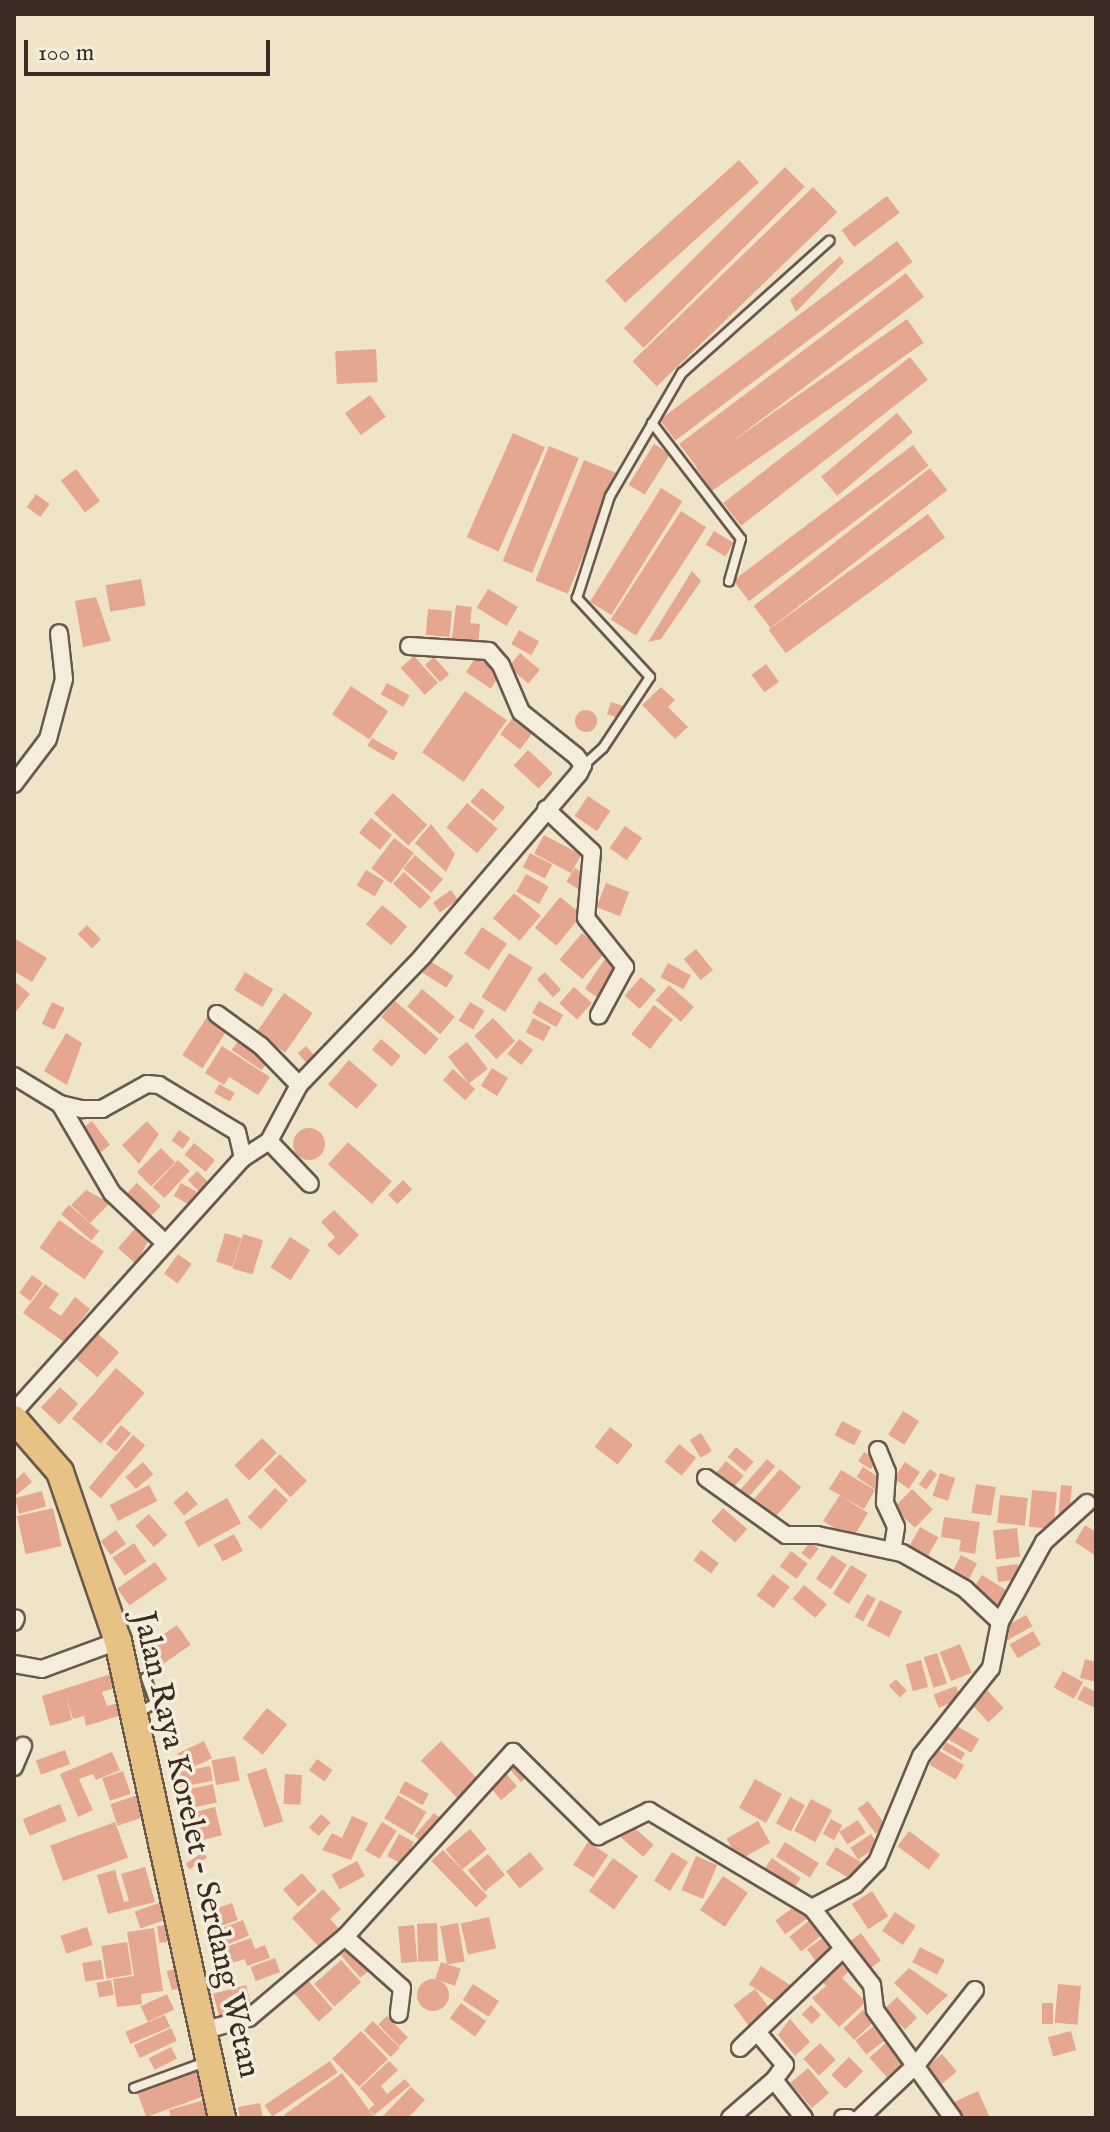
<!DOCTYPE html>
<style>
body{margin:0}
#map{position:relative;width:1110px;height:2132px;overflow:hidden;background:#f0e4c8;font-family:"IM FELL English",serif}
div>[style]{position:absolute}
.building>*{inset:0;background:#e6a790;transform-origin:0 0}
.round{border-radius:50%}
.roads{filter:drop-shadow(2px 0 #69594d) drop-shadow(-2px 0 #69594d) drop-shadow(0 2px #69594d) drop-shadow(0 -2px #69594d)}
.lane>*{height:8px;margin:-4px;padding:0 4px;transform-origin:4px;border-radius:4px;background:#f5eddb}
.street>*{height:16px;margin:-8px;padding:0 8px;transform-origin:8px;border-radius:8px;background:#f5eddb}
.primary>*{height:26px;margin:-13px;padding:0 13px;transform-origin:13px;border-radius:13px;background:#e8c284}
span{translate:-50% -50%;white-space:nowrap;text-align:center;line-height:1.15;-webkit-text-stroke:7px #f5eddb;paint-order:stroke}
.street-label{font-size:32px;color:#3c2b24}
.frame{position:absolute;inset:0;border:16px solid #3c2b24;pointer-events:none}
.scale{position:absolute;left:24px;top:40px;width:246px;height:36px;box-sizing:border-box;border:4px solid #3c2b24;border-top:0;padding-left:10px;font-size:24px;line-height:28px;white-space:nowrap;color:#3c2b24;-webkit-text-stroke:6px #f5eddb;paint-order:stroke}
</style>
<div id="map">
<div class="building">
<i style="left:739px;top:160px;width:30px;height:180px;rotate:48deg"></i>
<i style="left:785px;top:167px;width:28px;height:228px;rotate:45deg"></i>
<i style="left:813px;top:187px;width:35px;height:251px;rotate:46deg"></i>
<i style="left:887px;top:196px;width:21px;height:57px;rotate:53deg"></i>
<i style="left:897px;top:241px;width:26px;height:297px;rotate:53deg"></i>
<i style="clip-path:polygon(840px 256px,844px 262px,796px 312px,790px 300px)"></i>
<i style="left:906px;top:273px;width:30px;height:284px;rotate:53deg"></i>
<i style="left:907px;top:319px;width:29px;height:258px;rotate:55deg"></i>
<i style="left:376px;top:349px;width:33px;height:41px;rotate:87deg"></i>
<i style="left:910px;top:357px;width:29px;height:237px;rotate:52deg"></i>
<i style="left:370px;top:395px;width:27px;height:31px;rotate:54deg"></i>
<i style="left:897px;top:413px;width:25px;height:99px;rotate:50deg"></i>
<i style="left:513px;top:433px;width:35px;height:114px;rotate:24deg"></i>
<i style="left:654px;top:444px;width:19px;height:48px;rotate:32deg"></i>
<i style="left:913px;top:445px;width:26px;height:225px;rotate:53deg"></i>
<i style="left:549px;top:446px;width:32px;height:124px;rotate:22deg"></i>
<i style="left:584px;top:460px;width:35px;height:130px;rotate:22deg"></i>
<i style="left:930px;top:468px;width:28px;height:224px;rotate:52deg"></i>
<i style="left:76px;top:469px;width:40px;height:19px;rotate:53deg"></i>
<i style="left:661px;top:488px;width:25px;height:134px;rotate:32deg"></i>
<i style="left:36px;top:494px;width:17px;height:16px;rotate:36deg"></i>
<i style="left:681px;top:511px;width:30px;height:129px;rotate:33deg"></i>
<i style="left:928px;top:514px;width:29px;height:197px;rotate:54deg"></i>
<i style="left:714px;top:531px;width:23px;height:16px;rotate:31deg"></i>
<i style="clip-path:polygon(692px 571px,701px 581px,661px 639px,648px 642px)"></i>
<i style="left:141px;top:579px;width:27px;height:36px;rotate:80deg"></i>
<i style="left:488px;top:589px;width:35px;height:22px;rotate:31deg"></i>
<i style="clip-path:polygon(96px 597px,111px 641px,83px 647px,75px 601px)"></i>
<i style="clip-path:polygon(456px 605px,472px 607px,470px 623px,480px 624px,478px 646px,452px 638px)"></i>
<i style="left:428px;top:609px;width:24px;height:26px;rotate:5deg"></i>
<i style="left:519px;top:630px;width:23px;height:16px;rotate:29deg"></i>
<i style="left:520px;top:653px;width:26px;height:18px;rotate:40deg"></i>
<i style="left:414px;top:656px;width:36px;height:18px;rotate:48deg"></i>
<i style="left:434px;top:657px;width:23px;height:12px;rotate:49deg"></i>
<i style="left:476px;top:657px;width:30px;height:18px;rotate:34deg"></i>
<i style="left:766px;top:664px;width:22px;height:18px;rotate:54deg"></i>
<i style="left:387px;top:683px;width:26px;height:13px;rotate:29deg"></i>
<i style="left:351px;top:686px;width:45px;height:34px;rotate:34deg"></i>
<i style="clip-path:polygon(661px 687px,675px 700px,668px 707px,688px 727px,675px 739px,642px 705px)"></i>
<i style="left:465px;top:691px;width:51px;height:75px;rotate:35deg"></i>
<i style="left:611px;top:702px;width:16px;height:13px;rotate:18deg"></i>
<i class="round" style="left:575px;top:710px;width:22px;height:22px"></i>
<i style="left:514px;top:716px;width:25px;height:23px;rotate:37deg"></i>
<i style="left:372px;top:738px;width:30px;height:9px;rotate:30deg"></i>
<i style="left:528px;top:750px;width:34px;height:21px;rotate:43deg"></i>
<i style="left:482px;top:788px;width:30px;height:18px;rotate:40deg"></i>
<i style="left:393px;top:793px;width:47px;height:28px;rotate:43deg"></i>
<i style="left:588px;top:796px;width:27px;height:24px;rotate:34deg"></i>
<i style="left:467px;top:803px;width:40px;height:32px;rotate:40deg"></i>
<i style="left:371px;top:818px;width:27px;height:19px;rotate:39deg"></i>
<i style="clip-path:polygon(431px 824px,455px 854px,446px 872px,415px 843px)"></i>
<i style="left:625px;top:826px;width:21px;height:27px;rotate:35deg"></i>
<i style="left:544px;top:835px;width:42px;height:21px;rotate:28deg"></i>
<i style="left:394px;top:838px;width:25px;height:38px;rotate:37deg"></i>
<i style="left:530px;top:853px;width:25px;height:16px;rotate:27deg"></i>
<i style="left:415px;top:855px;width:37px;height:18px;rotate:41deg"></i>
<i style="left:575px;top:868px;width:17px;height:16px;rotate:33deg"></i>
<i style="left:366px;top:870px;width:21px;height:18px;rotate:31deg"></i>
<i style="left:404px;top:872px;width:37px;height:16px;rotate:43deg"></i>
<i style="left:526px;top:874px;width:26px;height:20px;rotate:29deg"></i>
<i style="left:606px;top:883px;width:25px;height:26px;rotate:21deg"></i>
<i style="left:451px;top:890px;width:12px;height:22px;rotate:55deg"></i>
<i style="left:514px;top:893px;width:35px;height:33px;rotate:40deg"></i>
<i style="left:560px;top:897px;width:28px;height:40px;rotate:39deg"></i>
<i style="left:382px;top:905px;width:33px;height:25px;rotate:40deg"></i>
<i style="left:87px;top:925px;width:20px;height:13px;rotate:45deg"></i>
<i style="left:482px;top:927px;width:30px;height:32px;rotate:34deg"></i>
<i style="left:582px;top:933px;width:30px;height:35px;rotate:40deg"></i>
<i style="clip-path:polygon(14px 938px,47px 958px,32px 982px,14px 971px)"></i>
<i style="left:696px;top:949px;width:27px;height:16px;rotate:51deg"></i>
<i style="left:509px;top:953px;width:28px;height:52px;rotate:32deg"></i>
<i style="left:605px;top:959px;width:18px;height:36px;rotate:34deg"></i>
<i style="left:430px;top:961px;width:28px;height:14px;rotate:32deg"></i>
<i style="left:668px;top:963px;width:26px;height:16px;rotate:28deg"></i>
<i style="left:245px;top:972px;width:33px;height:21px;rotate:31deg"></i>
<i style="left:545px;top:972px;width:24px;height:11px;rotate:48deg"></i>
<i style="left:641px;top:977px;width:20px;height:25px;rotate:41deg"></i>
<i style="clip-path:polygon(14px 981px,30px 994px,14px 1014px)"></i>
<i style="left:669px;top:985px;width:33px;height:20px;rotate:41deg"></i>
<i style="left:574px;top:987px;width:24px;height:22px;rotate:42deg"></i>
<i style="left:422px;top:989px;width:43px;height:23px;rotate:40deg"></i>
<i style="left:284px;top:993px;width:35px;height:48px;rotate:35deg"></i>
<i style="left:395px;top:1001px;width:58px;height:21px;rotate:41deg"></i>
<i style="left:539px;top:1001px;width:28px;height:14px;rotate:30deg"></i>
<i style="left:52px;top:1002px;width:14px;height:24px;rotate:25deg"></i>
<i style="left:470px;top:1002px;width:17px;height:22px;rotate:31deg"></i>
<i style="left:654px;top:1005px;width:24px;height:37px;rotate:38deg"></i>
<i style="left:209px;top:1014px;width:24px;height:49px;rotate:33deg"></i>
<i style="left:493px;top:1018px;width:32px;height:26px;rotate:46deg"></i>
<i style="left:533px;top:1018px;width:20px;height:16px;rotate:27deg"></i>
<i style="clip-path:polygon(66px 1033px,82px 1043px,67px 1085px,44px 1071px)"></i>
<i style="left:381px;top:1039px;width:26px;height:14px;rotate:40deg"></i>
<i style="left:519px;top:1039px;width:18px;height:19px;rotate:38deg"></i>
<i style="left:238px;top:1041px;width:36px;height:11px;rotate:34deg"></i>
<i style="left:467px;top:1042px;width:34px;height:24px;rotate:52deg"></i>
<i style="clip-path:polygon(222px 1046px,270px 1077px,258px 1095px,229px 1077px,224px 1085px,205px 1073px)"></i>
<i style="left:306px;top:1046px;width:15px;height:11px;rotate:48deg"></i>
<i style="left:349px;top:1060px;width:38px;height:32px;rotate:41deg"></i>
<i style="left:492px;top:1068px;width:19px;height:21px;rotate:32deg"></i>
<i style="left:453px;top:1069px;width:30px;height:15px;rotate:42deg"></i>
<i style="left:219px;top:1084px;width:18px;height:10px;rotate:29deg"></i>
<i style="left:92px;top:1121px;width:30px;height:14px;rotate:53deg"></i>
<i style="clip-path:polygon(147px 1121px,159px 1134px,139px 1164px,122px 1145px)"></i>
<i class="round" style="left:293px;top:1128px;width:32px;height:32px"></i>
<i style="left:179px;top:1130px;width:14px;height:13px;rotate:36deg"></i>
<i style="left:348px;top:1142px;width:59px;height:30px;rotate:42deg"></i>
<i style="left:194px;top:1143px;width:27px;height:15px;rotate:39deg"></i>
<i style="left:161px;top:1148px;width:20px;height:34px;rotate:45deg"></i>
<i style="left:178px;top:1160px;width:16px;height:37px;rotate:43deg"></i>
<i style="left:197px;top:1171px;width:18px;height:13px;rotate:45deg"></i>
<i style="left:403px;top:1180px;width:13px;height:21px;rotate:45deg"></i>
<i style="left:137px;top:1183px;width:33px;height:22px;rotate:44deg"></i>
<i style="left:181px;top:1183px;width:18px;height:15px;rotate:29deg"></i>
<i style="clip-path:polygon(86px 1190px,110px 1203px,90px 1223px,71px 1205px)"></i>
<i style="left:69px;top:1205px;width:40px;height:12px;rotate:41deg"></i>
<i style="clip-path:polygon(334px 1210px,359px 1235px,339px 1256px,327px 1245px,335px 1237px,321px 1222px)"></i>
<i style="left:59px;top:1220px;width:55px;height:34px;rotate:35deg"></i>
<i style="clip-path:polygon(140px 1223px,152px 1234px,136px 1264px,118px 1248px)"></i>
<i style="left:225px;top:1233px;width:17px;height:30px;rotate:17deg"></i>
<i style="left:243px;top:1234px;width:21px;height:36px;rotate:17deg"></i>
<i style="left:290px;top:1237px;width:24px;height:36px;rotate:33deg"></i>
<i style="left:178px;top:1254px;width:17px;height:24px;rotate:36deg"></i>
<i style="left:32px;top:1275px;width:14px;height:22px;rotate:36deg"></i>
<i style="clip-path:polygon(45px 1284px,59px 1294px,49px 1308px,61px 1316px,75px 1297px,90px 1309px,64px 1342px,23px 1313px)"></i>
<i style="left:98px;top:1334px;width:28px;height:33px;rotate:41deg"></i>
<i style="left:116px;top:1368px;width:38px;height:67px;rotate:41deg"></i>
<i style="left:60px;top:1387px;width:25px;height:28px;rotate:43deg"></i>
<i style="left:903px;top:1411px;width:19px;height:28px;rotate:32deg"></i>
<i style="left:842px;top:1421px;width:22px;height:16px;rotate:27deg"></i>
<i style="left:121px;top:1425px;width:13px;height:24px;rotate:39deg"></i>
<i style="left:610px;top:1427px;width:29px;height:25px;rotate:38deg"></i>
<i style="left:701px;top:1433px;width:21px;height:13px;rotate:59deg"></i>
<i style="left:133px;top:1435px;width:16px;height:69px;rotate:40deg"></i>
<i style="left:262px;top:1438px;width:21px;height:39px;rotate:45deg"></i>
<i style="left:679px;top:1444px;width:22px;height:23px;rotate:39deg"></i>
<i style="left:736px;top:1447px;width:23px;height:13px;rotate:40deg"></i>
<i style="left:864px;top:1452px;width:15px;height:11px;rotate:32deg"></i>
<i style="left:280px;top:1454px;width:38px;height:23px;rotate:45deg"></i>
<i style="left:767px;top:1459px;width:11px;height:43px;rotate:41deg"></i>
<i style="left:726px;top:1461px;width:23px;height:18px;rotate:40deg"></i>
<i style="left:143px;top:1462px;width:16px;height:23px;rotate:50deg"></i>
<i style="left:905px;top:1462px;width:18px;height:20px;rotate:34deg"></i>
<i style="left:863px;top:1467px;width:24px;height:12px;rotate:33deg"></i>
<i style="left:780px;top:1469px;width:28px;height:40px;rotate:41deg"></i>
<i style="left:930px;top:1469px;width:9px;height:19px;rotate:36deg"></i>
<i style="clip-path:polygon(841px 1470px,875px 1490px,864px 1509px,842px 1497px,868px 1513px,852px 1539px,823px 1521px,840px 1495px,829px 1489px)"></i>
<i style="clip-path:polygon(24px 1472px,32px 1482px,14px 1497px,14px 1481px)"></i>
<i style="left:940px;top:1473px;width:16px;height:24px;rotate:18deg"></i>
<i style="left:976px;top:1484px;width:20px;height:29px;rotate:9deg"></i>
<i style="left:149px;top:1485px;width:18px;height:44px;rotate:63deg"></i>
<i style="left:1061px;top:1485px;width:11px;height:28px;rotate:5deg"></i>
<i style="left:275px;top:1488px;width:18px;height:40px;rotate:43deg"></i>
<i style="left:912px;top:1489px;width:29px;height:26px;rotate:44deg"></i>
<i style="left:1032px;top:1490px;width:25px;height:37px;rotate:5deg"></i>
<i style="left:42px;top:1491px;width:16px;height:28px;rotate:75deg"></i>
<i style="left:187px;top:1491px;width:17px;height:18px;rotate:50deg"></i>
<i style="left:1000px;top:1495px;width:28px;height:28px;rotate:6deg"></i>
<i style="left:227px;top:1498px;width:29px;height:49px;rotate:61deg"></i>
<i style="left:53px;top:1508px;width:39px;height:37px;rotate:77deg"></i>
<i style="left:723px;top:1508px;width:32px;height:18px;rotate:41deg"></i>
<i style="left:149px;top:1514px;width:28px;height:18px;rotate:49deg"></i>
<i style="clip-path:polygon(944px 1517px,980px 1522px,975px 1554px,959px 1551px,961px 1540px,941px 1537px)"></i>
<i style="clip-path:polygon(1085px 1525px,1096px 1532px,1096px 1556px,1075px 1542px)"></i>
<i style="left:920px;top:1527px;width:21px;height:30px;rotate:29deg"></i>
<i style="left:1017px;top:1528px;width:29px;height:24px;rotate:84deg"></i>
<i style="left:116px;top:1530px;width:17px;height:19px;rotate:54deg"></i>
<i style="left:234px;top:1534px;width:19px;height:23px;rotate:62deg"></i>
<i style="left:810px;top:1542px;width:11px;height:14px;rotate:38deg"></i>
<i style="left:134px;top:1543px;width:22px;height:26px;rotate:56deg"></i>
<i style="left:701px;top:1550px;width:22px;height:13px;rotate:36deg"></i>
<i style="left:791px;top:1551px;width:21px;height:19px;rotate:37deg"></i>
<i style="left:832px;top:1555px;width:18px;height:29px;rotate:34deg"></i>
<i style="left:961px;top:1555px;width:18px;height:25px;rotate:27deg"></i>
<i style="left:155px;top:1562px;width:21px;height:46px;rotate:55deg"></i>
<i style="left:1018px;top:1564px;width:15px;height:22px;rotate:82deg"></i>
<i style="left:851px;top:1565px;width:19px;height:34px;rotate:32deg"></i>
<i style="left:773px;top:1574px;width:21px;height:27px;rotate:37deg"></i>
<i style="left:982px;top:1575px;width:36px;height:22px;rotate:32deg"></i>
<i style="left:804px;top:1585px;width:30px;height:18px;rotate:40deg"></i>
<i style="left:867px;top:1594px;width:10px;height:26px;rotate:29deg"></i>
<i style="left:880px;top:1600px;width:25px;height:29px;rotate:27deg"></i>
<i style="left:1026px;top:1615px;width:13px;height:30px;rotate:61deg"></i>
<i style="left:177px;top:1625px;width:24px;height:35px;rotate:55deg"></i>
<i style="left:1033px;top:1631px;width:16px;height:27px;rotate:60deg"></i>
<i style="left:960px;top:1644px;width:31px;height:22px;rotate:68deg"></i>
<i style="left:937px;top:1653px;width:32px;height:14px;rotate:72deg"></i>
<i style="clip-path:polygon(1085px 1659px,1096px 1662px,1096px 1682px,1080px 1678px)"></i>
<i style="left:921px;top:1660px;width:28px;height:16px;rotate:75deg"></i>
<i style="left:1063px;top:1671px;width:23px;height:19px;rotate:29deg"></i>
<i style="clip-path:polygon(114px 1673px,118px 1687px,102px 1692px,107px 1706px,119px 1703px,122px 1715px,86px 1726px,84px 1716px,73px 1719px,67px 1699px,72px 1720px,50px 1726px,42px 1696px)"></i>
<i style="left:896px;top:1679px;width:16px;height:10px;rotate:47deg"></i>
<i style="left:956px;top:1686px;width:14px;height:24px;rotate:69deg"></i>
<i style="clip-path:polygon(1084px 1686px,1096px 1692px,1095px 1708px,1077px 1699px)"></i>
<i style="left:986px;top:1689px;width:26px;height:21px;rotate:47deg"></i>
<i style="left:267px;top:1708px;width:26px;height:39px;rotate:39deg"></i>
<i style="left:955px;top:1725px;width:28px;height:16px;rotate:30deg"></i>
<i style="left:204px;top:1741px;width:19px;height:29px;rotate:65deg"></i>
<i style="left:441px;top:1741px;width:52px;height:28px;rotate:46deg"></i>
<i style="left:946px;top:1742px;width:22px;height:8px;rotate:30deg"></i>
<i style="left:65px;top:1750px;width:15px;height:31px;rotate:70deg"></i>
<i style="left:938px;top:1750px;width:30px;height:17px;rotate:30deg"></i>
<i style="clip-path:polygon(112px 1752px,120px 1770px,96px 1780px,93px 1774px,79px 1779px,93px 1810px,78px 1817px,60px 1774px)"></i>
<i style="left:235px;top:1756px;width:25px;height:24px;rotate:79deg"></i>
<i style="left:516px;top:1756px;width:23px;height:13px;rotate:50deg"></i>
<i style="left:317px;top:1759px;width:19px;height:14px;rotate:35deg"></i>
<i style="left:210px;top:1766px;width:15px;height:34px;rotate:79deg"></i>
<i style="left:266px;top:1768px;width:56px;height:20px;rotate:72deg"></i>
<i style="left:502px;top:1769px;width:23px;height:21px;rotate:49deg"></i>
<i style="left:123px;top:1771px;width:24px;height:22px;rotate:71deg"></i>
<i style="left:285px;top:1774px;width:17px;height:30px;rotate:3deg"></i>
<i style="left:755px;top:1779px;width:31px;height:33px;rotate:29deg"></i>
<i style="left:405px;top:1781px;width:27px;height:13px;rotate:28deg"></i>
<i style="left:213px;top:1784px;width:19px;height:36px;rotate:78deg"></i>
<i style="left:138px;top:1795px;width:23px;height:29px;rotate:72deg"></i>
<i style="left:398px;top:1795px;width:33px;height:27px;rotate:31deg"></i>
<i style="left:790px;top:1797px;width:17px;height:30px;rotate:28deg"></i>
<i style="left:811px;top:1799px;width:24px;height:36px;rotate:28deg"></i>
<i style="left:868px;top:1801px;width:31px;height:13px;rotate:54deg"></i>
<i style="left:60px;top:1804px;width:18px;height:40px;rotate:68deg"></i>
<i style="left:215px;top:1807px;width:29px;height:30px;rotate:76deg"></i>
<i style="left:434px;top:1813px;width:9px;height:30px;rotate:41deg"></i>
<i style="left:321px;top:1814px;width:13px;height:18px;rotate:42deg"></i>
<i style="clip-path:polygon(352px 1816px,368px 1823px,351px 1860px,322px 1850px,332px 1833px,342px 1838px)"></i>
<i style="left:831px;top:1819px;width:13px;height:17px;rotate:29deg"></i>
<i style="left:858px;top:1820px;width:15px;height:22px;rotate:58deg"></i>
<i style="left:758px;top:1821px;width:25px;height:36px;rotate:61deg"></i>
<i style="left:115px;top:1822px;width:38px;height:69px;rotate:70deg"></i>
<i style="left:382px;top:1822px;width:17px;height:33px;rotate:31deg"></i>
<i style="left:631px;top:1825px;width:30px;height:16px;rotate:41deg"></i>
<i style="left:470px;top:1829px;width:26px;height:32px;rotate:50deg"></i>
<i style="left:909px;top:1831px;width:39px;height:19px;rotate:37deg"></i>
<i style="left:399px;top:1834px;width:17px;height:25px;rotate:28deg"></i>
<i style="left:871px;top:1834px;width:14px;height:25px;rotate:56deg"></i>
<i style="left:588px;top:1842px;width:24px;height:27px;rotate:33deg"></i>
<i style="left:785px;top:1842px;width:40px;height:17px;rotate:32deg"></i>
<i style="left:836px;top:1847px;width:29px;height:20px;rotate:31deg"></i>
<i style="left:443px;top:1850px;width:64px;height:16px;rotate:46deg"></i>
<i style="left:203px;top:1852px;width:7px;height:21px;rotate:56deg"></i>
<i style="left:530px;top:1852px;width:22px;height:31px;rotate:51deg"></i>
<i style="left:672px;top:1852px;width:19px;height:34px;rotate:32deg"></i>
<i style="left:488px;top:1854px;width:27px;height:26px;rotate:51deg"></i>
<i style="left:696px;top:1856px;width:23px;height:37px;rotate:23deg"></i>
<i style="left:613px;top:1858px;width:31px;height:41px;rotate:36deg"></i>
<i style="left:772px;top:1858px;width:35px;height:14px;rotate:35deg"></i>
<i style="left:357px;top:1861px;width:17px;height:29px;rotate:62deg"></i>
<i style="clip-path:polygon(145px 1867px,155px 1902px,108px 1914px,97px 1875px,115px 1870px,124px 1902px,129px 1901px,121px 1874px)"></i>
<i style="left:302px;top:1873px;width:23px;height:25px;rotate:49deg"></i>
<i style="left:723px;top:1876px;width:30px;height:41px;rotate:34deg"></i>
<i style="clip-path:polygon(323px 1889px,341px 1909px,330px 1919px,341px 1931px,321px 1949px,292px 1918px)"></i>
<i style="left:872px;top:1891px;width:30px;height:24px;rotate:57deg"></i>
<i style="left:162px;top:1902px;width:18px;height:29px;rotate:71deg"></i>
<i style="left:232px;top:1903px;width:18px;height:28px;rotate:71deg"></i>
<i style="left:798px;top:1904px;width:17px;height:28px;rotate:54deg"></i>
<i style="left:895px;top:1912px;width:25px;height:23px;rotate:34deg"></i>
<i style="left:815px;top:1916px;width:19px;height:33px;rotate:51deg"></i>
<i style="left:489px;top:1917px;width:32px;height:29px;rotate:77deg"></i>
<i style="left:243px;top:1920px;width:17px;height:33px;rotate:69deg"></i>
<i style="left:437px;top:1923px;width:38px;height:20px;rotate:88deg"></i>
<i style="left:458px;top:1923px;width:39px;height:18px;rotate:80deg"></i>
<i style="left:174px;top:1924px;width:17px;height:17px;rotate:83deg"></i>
<i style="left:414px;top:1925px;width:37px;height:16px;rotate:85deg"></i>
<i style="left:87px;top:1927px;width:19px;height:28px;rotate:72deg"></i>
<i style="clip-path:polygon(154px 1928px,163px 1991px,141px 1994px,142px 2004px,117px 2007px,113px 1979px,134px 1976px,127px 1932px)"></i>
<i style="left:861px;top:1933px;width:34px;height:19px;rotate:54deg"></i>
<i style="left:828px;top:1934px;width:17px;height:26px;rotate:54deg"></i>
<i style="clip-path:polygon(251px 1938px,255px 1949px,265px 1945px,270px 1958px,247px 1966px,245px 1959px,232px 1963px,226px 1947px)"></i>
<i style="left:127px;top:1942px;width:33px;height:26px;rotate:81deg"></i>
<i style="left:222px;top:1947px;width:24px;height:14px;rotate:73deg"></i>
<i style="left:920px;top:1947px;width:28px;height:17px;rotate:27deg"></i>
<i style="left:349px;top:1948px;width:30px;height:11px;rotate:49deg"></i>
<i style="left:275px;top:1958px;width:15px;height:26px;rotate:70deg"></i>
<i style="clip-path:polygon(836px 1959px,848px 1972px,842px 1978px,866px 2002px,839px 2027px,812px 1998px,826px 1986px,818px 1977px)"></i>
<i style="left:101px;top:1960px;width:19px;height:19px;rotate:81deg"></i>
<i style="left:341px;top:1960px;width:30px;height:36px;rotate:48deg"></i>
<i style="left:441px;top:1962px;width:21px;height:18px;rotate:19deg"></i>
<i style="left:185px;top:1966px;width:20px;height:19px;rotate:75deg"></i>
<i style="left:761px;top:1966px;width:38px;height:22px;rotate:33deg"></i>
<i style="clip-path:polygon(909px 1968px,948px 1995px,927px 2015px,894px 1983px)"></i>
<i style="left:306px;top:1978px;width:41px;height:19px;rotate:49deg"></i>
<i class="round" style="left:417px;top:1979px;width:32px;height:32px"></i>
<i style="left:111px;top:1980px;width:15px;height:15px;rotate:79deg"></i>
<i style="left:473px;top:1984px;width:31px;height:19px;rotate:33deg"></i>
<i style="left:1058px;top:1984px;width:23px;height:39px;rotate:5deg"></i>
<i style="left:246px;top:1985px;width:27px;height:34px;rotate:75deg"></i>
<i style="left:755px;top:1989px;width:26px;height:27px;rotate:53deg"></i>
<i style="left:167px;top:1994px;width:17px;height:29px;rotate:65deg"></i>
<i style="left:897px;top:1997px;width:29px;height:17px;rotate:46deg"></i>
<i style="left:461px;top:2003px;width:31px;height:19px;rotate:36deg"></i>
<i style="left:1042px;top:2003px;width:11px;height:21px"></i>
<i style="left:811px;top:2005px;width:14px;height:13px;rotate:45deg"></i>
<i style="left:863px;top:2010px;width:16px;height:27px;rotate:47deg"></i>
<i style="left:165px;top:2015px;width:13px;height:43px;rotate:67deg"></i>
<i style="left:387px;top:2016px;width:30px;height:12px;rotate:46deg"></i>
<i style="clip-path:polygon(790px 2019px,810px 2042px,795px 2056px,778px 2035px)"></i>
<i style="left:373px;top:2021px;width:38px;height:13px;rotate:45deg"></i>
<i style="left:875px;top:2025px;width:18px;height:25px;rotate:52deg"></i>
<i style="left:171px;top:2028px;width:14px;height:41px;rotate:65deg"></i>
<i style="left:361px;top:2031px;width:39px;height:40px;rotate:46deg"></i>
<i style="left:1071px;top:2031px;width:20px;height:24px;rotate:75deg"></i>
<i style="left:888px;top:2041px;width:30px;height:25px;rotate:48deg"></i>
<i style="left:820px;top:2043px;width:23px;height:23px;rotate:47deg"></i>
<i style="left:171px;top:2047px;width:13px;height:25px;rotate:63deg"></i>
<i style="left:942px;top:2054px;width:23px;height:21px;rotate:50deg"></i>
<i style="left:849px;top:2057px;width:20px;height:25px;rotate:45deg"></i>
<i style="left:330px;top:2061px;width:14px;height:79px;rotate:56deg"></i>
<i style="clip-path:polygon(389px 2061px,398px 2070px,381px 2086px,387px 2094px,375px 2105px,360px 2088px)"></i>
<i style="left:199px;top:2066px;width:30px;height:67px;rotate:70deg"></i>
<i style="left:808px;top:2068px;width:33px;height:23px;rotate:50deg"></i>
<i style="clip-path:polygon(342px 2073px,375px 2118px,286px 2118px,284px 2115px)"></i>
<i style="left:405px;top:2079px;width:8px;height:47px;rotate:50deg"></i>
<i style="clip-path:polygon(411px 2087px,425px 2100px,408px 2118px,381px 2118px)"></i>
<i style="clip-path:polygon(978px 2091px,990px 2118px,959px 2118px,952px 2103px)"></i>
<i style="clip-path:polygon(204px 2100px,209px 2117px,171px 2118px,169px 2110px)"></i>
<i style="clip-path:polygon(260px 2103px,263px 2118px,240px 2118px,238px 2107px)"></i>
</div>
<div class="roads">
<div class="lane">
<i style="left:652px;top:423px;width:146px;rotate:52.5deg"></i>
<i style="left:741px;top:539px;width:44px;rotate:105.9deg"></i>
<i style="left:584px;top:765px;width:25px;rotate:-42deg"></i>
<i style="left:603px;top:748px;width:85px;rotate:-56.5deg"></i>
<i style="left:650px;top:677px;width:108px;rotate:-132.7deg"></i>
<i style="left:577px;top:598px;width:107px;rotate:-72.1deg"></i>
<i style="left:610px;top:496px;width:143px;rotate:-59.7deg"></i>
<i style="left:682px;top:373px;width:198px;rotate:-41.9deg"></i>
<i style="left:138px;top:1713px;width:20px;rotate:-30deg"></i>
<i style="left:155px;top:1703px;width:27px;rotate:-110deg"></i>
<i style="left:134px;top:2088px;width:76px;rotate:-20.1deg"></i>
</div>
<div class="street">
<i style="left:14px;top:784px;width:56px;rotate:-52.9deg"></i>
<i style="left:48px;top:739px;width:62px;rotate:-75.1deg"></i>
<i style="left:64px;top:679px;width:46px;rotate:-96.2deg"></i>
<i style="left:546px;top:809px;width:63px;rotate:43.1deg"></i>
<i style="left:592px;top:852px;width:66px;rotate:95.2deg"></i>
<i style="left:586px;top:918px;width:63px;rotate:51.5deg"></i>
<i style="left:625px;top:967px;width:55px;rotate:118.4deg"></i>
<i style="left:217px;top:1014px;width:54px;rotate:36deg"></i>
<i style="left:261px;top:1046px;width:54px;rotate:45.7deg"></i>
<i style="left:14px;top:1076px;width:54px;rotate:31.3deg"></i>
<i style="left:60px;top:1104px;width:23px;rotate:13deg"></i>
<i style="left:82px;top:1109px;width:20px"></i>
<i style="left:102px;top:1109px;width:51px;rotate:-29.1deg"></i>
<i style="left:147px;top:1084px;width:12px;rotate:5deg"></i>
<i style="left:159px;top:1085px;width:91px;rotate:31.1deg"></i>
<i style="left:237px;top:1132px;width:27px;rotate:77deg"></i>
<i style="left:60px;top:1104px;width:103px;rotate:59.7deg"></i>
<i style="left:112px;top:1193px;width:73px;rotate:43.3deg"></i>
<i style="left:269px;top:1141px;width:59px;rotate:46.4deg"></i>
<i style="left:14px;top:1412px;width:342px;rotate:-48deg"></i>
<i style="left:243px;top:1158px;width:31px;rotate:-33deg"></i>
<i style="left:269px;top:1141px;width:64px;rotate:-61.8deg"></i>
<i style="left:299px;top:1085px;width:178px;rotate:-46.1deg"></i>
<i style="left:422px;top:957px;width:242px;rotate:-49.5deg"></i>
<i style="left:579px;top:773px;width:9px;rotate:-63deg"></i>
<i style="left:583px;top:765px;width:11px;rotate:-128deg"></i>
<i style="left:576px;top:756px;width:70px;rotate:-141.3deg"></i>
<i style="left:521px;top:712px;width:51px;rotate:-113.1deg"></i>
<i style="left:501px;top:665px;width:18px;rotate:-131deg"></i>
<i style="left:489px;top:651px;width:80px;rotate:-176.4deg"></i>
<i style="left:878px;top:1450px;width:24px;rotate:68deg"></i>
<i style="left:887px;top:1472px;width:31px;rotate:94deg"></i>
<i style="left:885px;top:1503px;width:26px;rotate:65deg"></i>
<i style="left:896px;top:1527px;width:24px;rotate:99deg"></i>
<i style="left:706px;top:1478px;width:98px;rotate:35.5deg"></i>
<i style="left:786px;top:1535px;width:31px"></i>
<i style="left:817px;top:1535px;width:87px;rotate:12deg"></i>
<i style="left:902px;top:1553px;width:73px;rotate:29.7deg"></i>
<i style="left:965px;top:1589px;width:48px;rotate:43.3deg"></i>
<i style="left:1000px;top:1622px;width:47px;rotate:101.1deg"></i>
<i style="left:991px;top:1668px;width:112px;rotate:128.5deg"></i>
<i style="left:921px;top:1756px;width:115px;rotate:112.5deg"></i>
<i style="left:877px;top:1862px;width:32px;rotate:134deg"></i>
<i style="left:855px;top:1885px;width:49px;rotate:151.9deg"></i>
<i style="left:14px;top:1622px;width:4px;rotate:-63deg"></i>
<i style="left:1000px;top:1622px;width:91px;rotate:-61.2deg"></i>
<i style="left:1044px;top:1542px;width:58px;rotate:-42.2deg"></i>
<i style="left:14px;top:1664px;width:28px;rotate:10deg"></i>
<i style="left:42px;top:1669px;width:81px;rotate:-20.2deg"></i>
<i style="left:14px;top:1767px;width:23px;rotate:-67deg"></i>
<i style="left:345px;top:1937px;width:76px;rotate:41.8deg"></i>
<i style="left:402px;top:1988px;width:26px;rotate:97deg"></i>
<i style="left:202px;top:2031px;width:49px;rotate:-15.5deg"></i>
<i style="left:249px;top:2018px;width:126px;rotate:-40.2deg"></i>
<i style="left:345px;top:1937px;width:250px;rotate:-47.8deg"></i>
<i style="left:513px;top:1752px;width:120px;rotate:44.7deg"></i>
<i style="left:598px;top:1836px;width:57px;rotate:-26.1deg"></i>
<i style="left:649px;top:1811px;width:190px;rotate:30.8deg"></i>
<i style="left:812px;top:1908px;width:98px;rotate:52.1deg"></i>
<i style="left:872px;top:1985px;width:25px;rotate:83deg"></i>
<i style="left:875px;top:2010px;width:133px;rotate:54.2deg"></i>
<i style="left:757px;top:2032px;width:43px;rotate:49.7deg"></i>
<i style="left:785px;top:2065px;width:19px;rotate:126deg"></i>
<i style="left:740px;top:2048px;width:141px;rotate:-43.9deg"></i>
<i style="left:730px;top:2118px;width:58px;rotate:-40.8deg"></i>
<i style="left:774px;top:2080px;width:48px;rotate:51.7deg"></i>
<i style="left:843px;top:2118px;width:5px"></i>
<i style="left:860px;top:2118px;width:79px;rotate:-43.5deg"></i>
<i style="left:917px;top:2064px;width:94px;rotate:-51.9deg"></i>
</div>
<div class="primary">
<i style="left:14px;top:1419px;width:70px;rotate:49deg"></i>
<i style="left:60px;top:1472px;width:179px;rotate:71.1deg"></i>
<i style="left:118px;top:1641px;width:488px;rotate:77.7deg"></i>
</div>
</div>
<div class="street-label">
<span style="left:195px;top:1845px;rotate:77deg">Jalan Raya Korelet - Serdang Wetan</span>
</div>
<div class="frame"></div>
<div class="scale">100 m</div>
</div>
